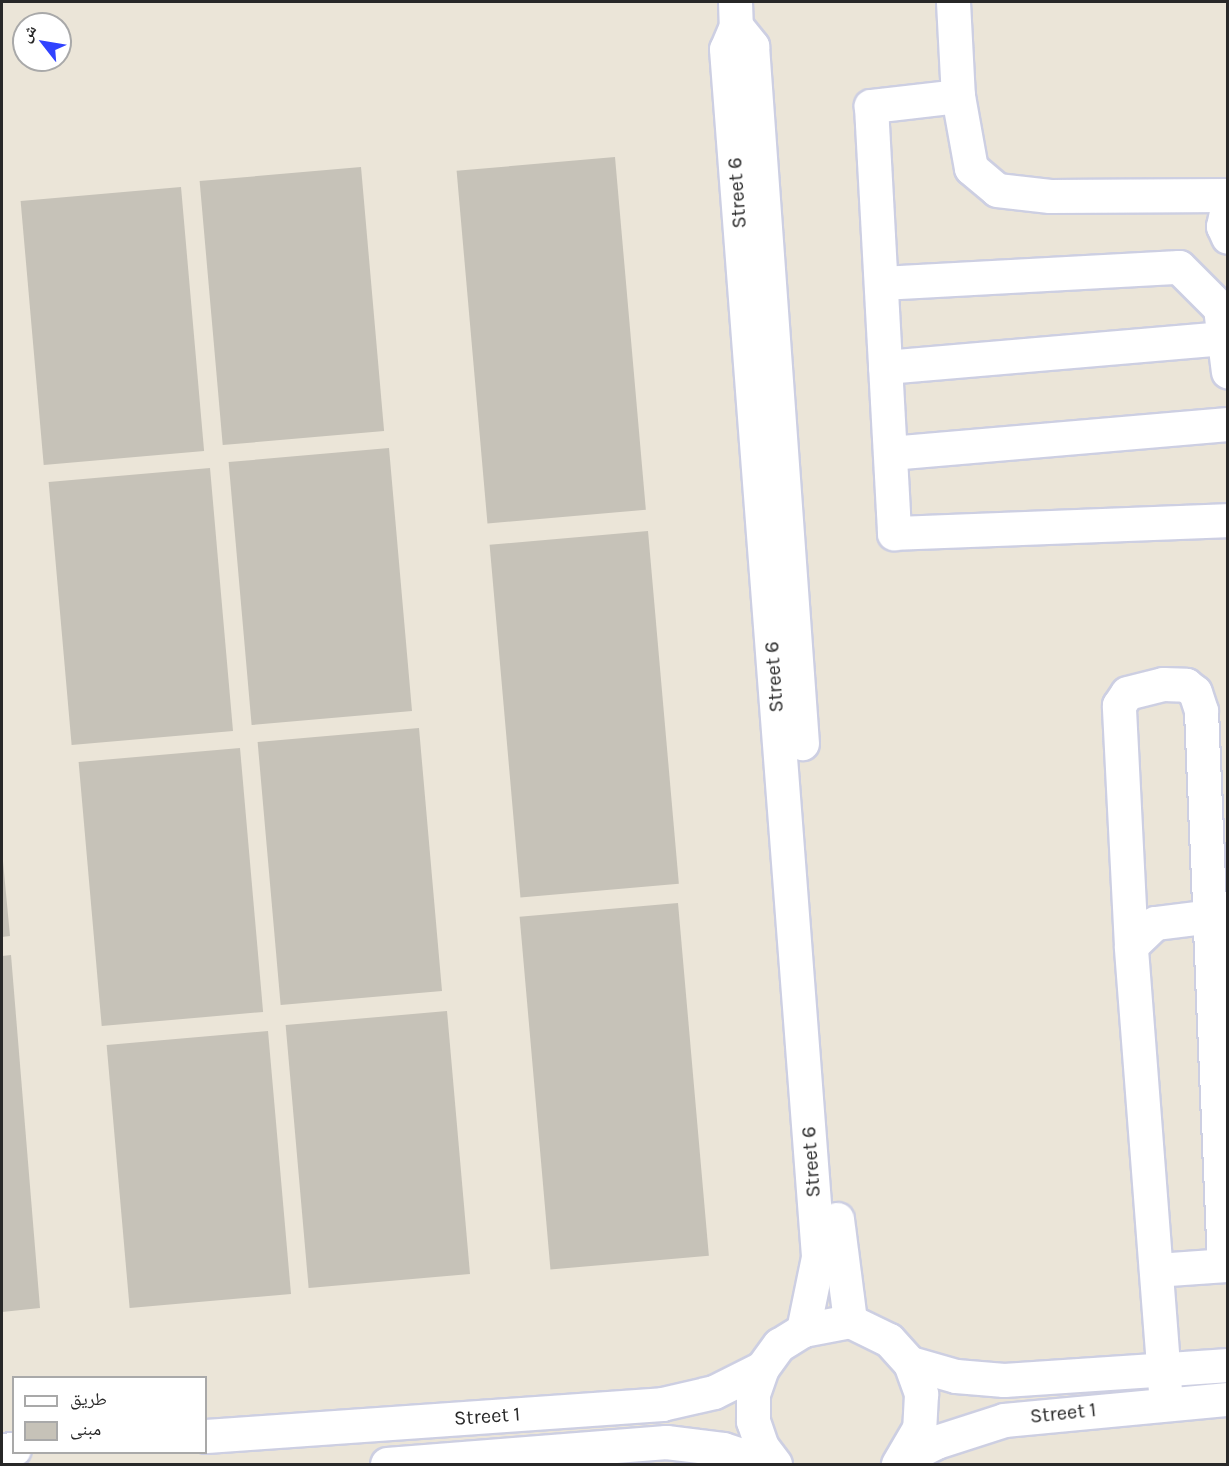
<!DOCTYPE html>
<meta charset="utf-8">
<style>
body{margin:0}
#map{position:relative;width:1229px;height:1466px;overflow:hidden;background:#ebe5d8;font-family:Karla,"Noto Naskh Arabic",sans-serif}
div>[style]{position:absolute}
.building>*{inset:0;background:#c6c2b8;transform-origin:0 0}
.roads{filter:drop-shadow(2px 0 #cdcfe2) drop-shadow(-2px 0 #cdcfe2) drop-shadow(0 2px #cdcfe2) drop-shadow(0 -2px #cdcfe2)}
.minor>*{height:33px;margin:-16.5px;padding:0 16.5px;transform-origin:16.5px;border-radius:16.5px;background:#fff}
span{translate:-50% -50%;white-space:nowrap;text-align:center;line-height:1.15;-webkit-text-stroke:4.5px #fff;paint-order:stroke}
.street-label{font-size:20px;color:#282828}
.frame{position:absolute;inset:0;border:3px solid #282828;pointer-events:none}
.legend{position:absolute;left:12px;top:1376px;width:195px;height:78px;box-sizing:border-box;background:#fff;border:2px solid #a9a9a9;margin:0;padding:8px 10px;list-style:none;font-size:18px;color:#282828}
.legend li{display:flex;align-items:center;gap:12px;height:30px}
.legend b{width:30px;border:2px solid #a9a9a9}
.north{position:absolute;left:12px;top:12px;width:60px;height:60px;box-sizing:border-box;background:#fff;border:2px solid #a9a9a9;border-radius:50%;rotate:301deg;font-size:16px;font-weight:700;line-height:24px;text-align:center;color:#282828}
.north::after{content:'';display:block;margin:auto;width:21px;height:27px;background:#3143ff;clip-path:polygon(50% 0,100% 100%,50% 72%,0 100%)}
</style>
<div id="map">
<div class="building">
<i style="left:615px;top:157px;width:354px;height:159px;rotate:85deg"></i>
<i style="left:361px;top:167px;width:265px;height:162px;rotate:85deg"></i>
<i style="left:181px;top:187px;width:265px;height:161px;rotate:85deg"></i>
<i style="left:389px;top:448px;width:264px;height:161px;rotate:85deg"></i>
<i style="left:210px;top:468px;width:264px;height:162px;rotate:85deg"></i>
<i style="left:648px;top:531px;width:354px;height:159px;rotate:85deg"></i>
<i style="left:419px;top:728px;width:264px;height:162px;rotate:85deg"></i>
<i style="left:240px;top:748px;width:265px;height:162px;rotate:85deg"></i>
<i style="clip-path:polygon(2px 851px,10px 936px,2px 937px)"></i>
<i style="left:678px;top:903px;width:354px;height:159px;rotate:85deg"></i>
<i style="clip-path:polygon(11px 955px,40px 1308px,2px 1312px,2px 956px)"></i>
<i style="left:447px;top:1011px;width:264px;height:162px;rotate:85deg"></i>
<i style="left:268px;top:1031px;width:264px;height:162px;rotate:85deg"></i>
</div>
<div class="roads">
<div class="minor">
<i style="left:735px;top:2px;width:24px;rotate:88deg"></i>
<i style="left:736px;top:26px;width:25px;rotate:113deg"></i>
<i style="left:726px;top:49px;width:1211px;rotate:85.64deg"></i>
<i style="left:818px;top:1257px;width:75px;rotate:101.6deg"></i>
<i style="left:953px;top:2px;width:94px;rotate:87deg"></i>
<i style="left:958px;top:96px;width:73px;rotate:79.8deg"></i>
<i style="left:971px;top:168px;width:34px;rotate:40deg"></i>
<i style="left:997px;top:190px;width:53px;rotate:6.5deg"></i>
<i style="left:1050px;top:196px;width:178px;rotate:-0.3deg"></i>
<i style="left:736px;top:26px;width:26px;rotate:51deg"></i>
<i style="left:752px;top:46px;width:699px;rotate:85.9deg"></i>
<i style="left:958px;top:96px;width:88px;rotate:173.4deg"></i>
<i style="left:871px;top:106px;width:428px;rotate:86.9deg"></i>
<i style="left:894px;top:533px;width:334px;rotate:-2.2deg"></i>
<i style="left:1228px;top:203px;width:24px;rotate:102deg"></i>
<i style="left:1223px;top:226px;width:12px;rotate:66deg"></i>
<i style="left:881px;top:283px;width:298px;rotate:-3.1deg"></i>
<i style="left:1179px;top:267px;width:58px;rotate:45deg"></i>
<i style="left:1220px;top:308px;width:64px;rotate:82.9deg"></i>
<i style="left:885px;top:367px;width:340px;rotate:-4.9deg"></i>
<i style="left:890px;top:453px;width:339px;rotate:-4.9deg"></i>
<i style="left:1131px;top:946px;width:241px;rotate:-92.9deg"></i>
<i style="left:1119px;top:705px;width:14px;rotate:-56deg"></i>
<i style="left:1127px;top:693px;width:37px;rotate:-14deg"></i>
<i style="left:1163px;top:684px;width:23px;rotate:2deg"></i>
<i style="left:1186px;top:685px;width:11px;rotate:38deg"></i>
<i style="left:1195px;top:692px;width:20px;rotate:72deg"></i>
<i style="left:1201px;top:711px;width:554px;rotate:87.62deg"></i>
<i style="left:837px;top:1219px;width:103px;rotate:82.7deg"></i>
<i style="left:1156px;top:1270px;width:72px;rotate:-4deg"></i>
<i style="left:910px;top:1363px;width:48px;rotate:15.8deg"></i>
<i style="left:956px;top:1376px;width:48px;rotate:4.8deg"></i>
<i style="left:1004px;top:1380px;width:225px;rotate:-3.8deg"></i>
<i style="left:1166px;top:1404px;width:459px;rotate:-94.4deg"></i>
<i style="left:1131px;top:946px;width:33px;rotate:-44deg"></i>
<i style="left:1155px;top:923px;width:74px;rotate:-7deg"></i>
<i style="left:206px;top:1436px;width:457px;rotate:-4deg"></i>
<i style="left:662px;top:1404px;width:53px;rotate:-13deg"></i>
<i style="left:714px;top:1392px;width:54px;rotate:-26.6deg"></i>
<i style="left:2px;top:1450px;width:12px;rotate:-5deg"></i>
<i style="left:905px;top:1458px;width:35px;rotate:-27deg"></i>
<i style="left:936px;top:1442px;width:71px;rotate:-17.9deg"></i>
<i style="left:1004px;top:1420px;width:225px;rotate:-5.4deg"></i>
<i style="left:387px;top:1464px;width:280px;rotate:-4.5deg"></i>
<i style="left:666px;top:1442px;width:57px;rotate:7deg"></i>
<i style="left:723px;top:1449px;width:47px;rotate:18.4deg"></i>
<i style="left:775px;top:1464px;width:21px;rotate:-127deg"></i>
<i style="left:762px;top:1447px;width:28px;rotate:-109deg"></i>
<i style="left:753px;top:1421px;width:27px;rotate:-90deg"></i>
<i style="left:753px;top:1394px;width:28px;rotate:-71deg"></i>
<i style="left:762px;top:1368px;width:29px;rotate:-54deg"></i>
<i style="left:779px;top:1345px;width:28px;rotate:-32deg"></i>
<i style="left:803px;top:1330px;width:48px;rotate:-10.8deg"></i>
<i style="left:850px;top:1321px;width:43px;rotate:26deg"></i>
<i style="left:889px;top:1340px;width:31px;rotate:48deg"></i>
<i style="left:910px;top:1363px;width:33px;rotate:70deg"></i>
<i style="left:921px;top:1394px;width:34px;rotate:93deg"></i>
<i style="left:919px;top:1428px;width:42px;rotate:120.3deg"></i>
</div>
</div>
<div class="street-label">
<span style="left:737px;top:193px;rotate:-94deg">Street 6</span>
<span style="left:774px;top:677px;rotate:-94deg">Street 6</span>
<span style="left:811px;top:1162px;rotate:-94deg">Street 6</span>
<span style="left:1063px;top:1413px;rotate:-6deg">Street 1</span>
<span style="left:487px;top:1416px;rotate:-4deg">Street 1</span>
</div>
<div class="frame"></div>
<ul class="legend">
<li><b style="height:8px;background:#fff"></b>طريق</li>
<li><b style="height:16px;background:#c6c2b8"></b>مبنى</li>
</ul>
<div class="north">ش</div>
</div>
